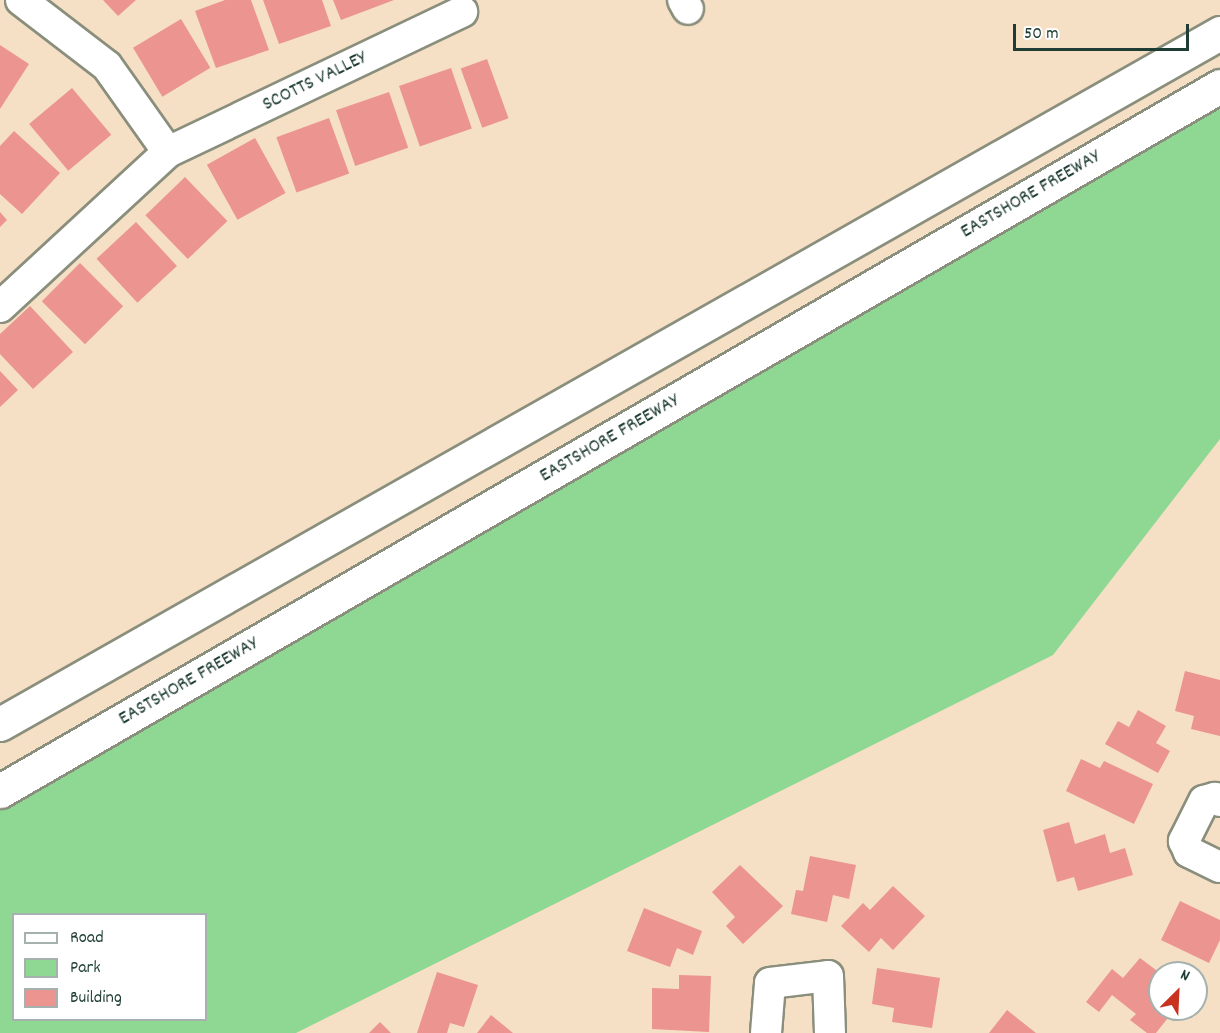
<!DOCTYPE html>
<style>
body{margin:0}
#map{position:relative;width:1220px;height:1033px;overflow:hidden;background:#f5e0c5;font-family:Dekko,sans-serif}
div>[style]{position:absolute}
.green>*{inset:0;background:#8ed893}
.building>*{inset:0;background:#eb9490;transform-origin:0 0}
.roads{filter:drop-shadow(2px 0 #8a8e7c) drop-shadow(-2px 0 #8a8e7c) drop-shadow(0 2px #8a8e7c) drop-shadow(0 -2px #8a8e7c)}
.minor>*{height:30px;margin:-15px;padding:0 15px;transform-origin:15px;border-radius:15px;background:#fff}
.highway>*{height:33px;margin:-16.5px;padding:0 16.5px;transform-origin:16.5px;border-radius:16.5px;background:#fff}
span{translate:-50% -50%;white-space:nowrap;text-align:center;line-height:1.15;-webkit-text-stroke:6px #fff;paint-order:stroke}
.street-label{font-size:20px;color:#1f3d34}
.legend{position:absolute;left:12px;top:913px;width:195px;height:108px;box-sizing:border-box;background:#fff;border:2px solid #a5b1ae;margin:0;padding:8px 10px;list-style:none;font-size:18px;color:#1f3d34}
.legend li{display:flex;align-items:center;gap:12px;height:30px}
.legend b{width:30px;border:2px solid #a5b1ae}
.north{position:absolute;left:1148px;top:961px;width:60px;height:60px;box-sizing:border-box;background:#fff;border:2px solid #a5b1ae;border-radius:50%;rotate:24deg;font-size:16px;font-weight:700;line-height:24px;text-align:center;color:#1f3d34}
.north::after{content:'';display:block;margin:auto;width:21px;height:27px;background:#c8321e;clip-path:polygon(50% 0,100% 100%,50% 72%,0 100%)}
.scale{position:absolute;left:1013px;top:24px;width:176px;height:27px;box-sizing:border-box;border:3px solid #1f3d34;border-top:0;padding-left:8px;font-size:18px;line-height:21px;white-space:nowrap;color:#1f3d34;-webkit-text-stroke:4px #fff;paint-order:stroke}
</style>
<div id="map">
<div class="green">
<i style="clip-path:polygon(evenodd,1220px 86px,1220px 439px,1053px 655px,296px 1033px,0 1033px,0 791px,1220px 86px,14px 914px,206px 914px,206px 1020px,14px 1020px,14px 914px)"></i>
</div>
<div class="building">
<i style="clip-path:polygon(103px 0,136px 0,118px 16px)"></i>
<i style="clip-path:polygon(225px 0,251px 0,269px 50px,216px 68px,195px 11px)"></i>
<i style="clip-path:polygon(263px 0,322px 0,331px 26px,279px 44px)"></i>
<i style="clip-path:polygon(333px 0,394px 0,341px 20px)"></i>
<i style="left:181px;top:19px;width:57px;height:56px;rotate:59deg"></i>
<i style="clip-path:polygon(0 45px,29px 64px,0 109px)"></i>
<i style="left:487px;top:59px;width:63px;height:28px;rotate:70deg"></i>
<i style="left:451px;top:68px;width:64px;height:55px;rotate:71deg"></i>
<i style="left:72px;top:88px;width:61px;height:56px;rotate:50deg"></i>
<i style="left:389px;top:92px;width:59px;height:56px;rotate:71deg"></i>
<i style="left:329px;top:118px;width:59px;height:56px;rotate:70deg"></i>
<i style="clip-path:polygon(14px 131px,60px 173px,22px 214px,0 194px,0 146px)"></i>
<i style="left:255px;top:138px;width:63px;height:55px;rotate:61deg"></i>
<i style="left:185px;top:177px;width:61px;height:55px;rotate:46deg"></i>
<i style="clip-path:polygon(0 212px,7px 220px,0 227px)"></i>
<i style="left:136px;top:222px;width:60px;height:54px;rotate:47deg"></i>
<i style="left:80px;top:263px;width:61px;height:54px;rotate:45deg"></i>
<i style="clip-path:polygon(30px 306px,73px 352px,33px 389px,0 354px,0 334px)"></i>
<i style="clip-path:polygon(0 371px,18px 390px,0 407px)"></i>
<i style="clip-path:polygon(1185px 671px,1220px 680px,1220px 736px,1191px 729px,1194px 716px,1175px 711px)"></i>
<i style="clip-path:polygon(1138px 710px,1166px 726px,1156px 743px,1170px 751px,1158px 773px,1105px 744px,1118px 721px,1129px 727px)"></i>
<i style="clip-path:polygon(1081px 759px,1100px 768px,1104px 761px,1153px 784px,1134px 824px,1066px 791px)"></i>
<i style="clip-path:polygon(1069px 822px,1075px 844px,1105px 834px,1110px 853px,1125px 848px,1133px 875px,1078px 891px,1074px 877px,1057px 882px,1043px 830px)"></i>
<i style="clip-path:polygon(810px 856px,856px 865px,849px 899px,833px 895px,827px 922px,791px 914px,796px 890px,803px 891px)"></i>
<i style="clip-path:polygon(740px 865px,783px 906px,743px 944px,726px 926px,735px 917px,712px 892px)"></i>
<i style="clip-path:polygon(893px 886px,925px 916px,893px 950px,881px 938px,869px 952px,841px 926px,863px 903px,870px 910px)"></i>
<i style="clip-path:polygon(1180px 901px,1220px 920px,1220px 940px,1209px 963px,1161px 940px)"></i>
<i style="clip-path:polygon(644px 908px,702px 931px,693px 955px,677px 948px,670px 967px,627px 951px)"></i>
<i style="clip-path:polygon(1140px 958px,1160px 973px,1160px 1009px,1175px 1009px,1156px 1033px,1147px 1033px,1130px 1020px,1136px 1014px,1112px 995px,1099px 1012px,1086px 1002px,1112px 969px,1123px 978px)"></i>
<i style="clip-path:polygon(877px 968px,940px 978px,932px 1028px,892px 1022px,894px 1008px,872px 1004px)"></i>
<i style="clip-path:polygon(437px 972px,478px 985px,464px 1027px,450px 1023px,447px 1033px,417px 1033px)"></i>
<i style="clip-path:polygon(679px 975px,711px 976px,709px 1032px,652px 1029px,652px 988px,679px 989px)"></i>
<i style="clip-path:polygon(1007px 1010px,1036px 1033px,989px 1033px)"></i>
<i style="clip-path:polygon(491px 1015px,513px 1033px,477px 1033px)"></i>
<i style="clip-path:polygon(380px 1022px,391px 1033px,369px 1033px)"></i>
</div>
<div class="roads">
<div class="minor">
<i style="left:21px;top:0;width:108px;rotate:37.5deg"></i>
<i style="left:107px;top:66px;width:105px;rotate:54.7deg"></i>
<i style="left:683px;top:0;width:10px;rotate:61deg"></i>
<i style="left:0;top:307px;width:229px;rotate:-42.7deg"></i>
<i style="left:168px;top:152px;width:326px;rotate:-25.5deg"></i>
<i style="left:1220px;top:801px;width:6px;rotate:-149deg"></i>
<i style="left:1215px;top:798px;width:11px;rotate:165deg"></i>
<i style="left:1204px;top:801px;width:45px;rotate:116.6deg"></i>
<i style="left:1184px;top:841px;width:12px;rotate:66deg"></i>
<i style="left:1189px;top:852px;width:34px;rotate:26deg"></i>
<i style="left:766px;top:1033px;width:50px;rotate:-85.4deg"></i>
<i style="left:770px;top:983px;width:58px;rotate:-6.9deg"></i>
<i style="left:828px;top:976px;width:57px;rotate:88deg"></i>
</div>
<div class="highway">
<i style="left:0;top:724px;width:1402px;rotate:-29.53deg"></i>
<i style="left:0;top:791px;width:1409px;rotate:-30.02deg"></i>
</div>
</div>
<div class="street-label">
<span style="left:315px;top:82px;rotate:-26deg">SCOTTS VALLEY</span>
<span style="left:1031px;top:195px;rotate:-30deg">EASTSHORE FREEWAY</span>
<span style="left:610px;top:439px;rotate:-30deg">EASTSHORE FREEWAY</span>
<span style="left:189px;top:682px;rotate:-30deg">EASTSHORE FREEWAY</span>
</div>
<ul class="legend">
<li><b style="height:8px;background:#fff"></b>Road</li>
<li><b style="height:16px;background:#8ed893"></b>Park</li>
<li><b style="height:16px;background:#eb9490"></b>Building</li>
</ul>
<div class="north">N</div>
<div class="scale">50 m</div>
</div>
